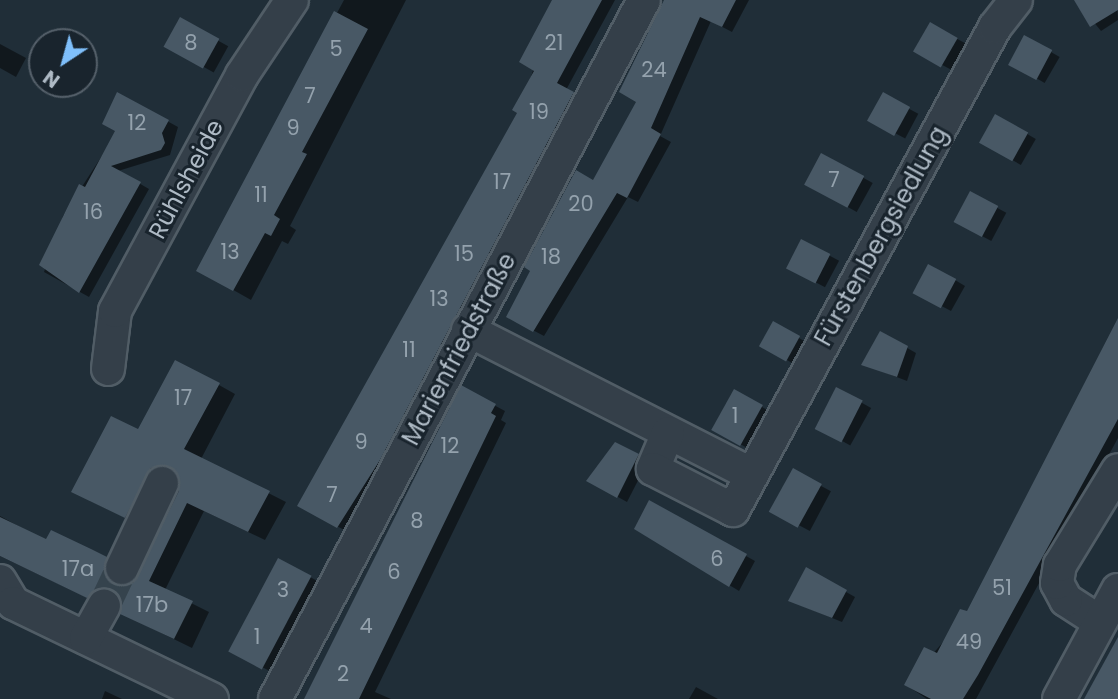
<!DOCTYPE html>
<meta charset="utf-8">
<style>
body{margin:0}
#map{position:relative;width:1118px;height:699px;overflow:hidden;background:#202e38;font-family:Poppins,sans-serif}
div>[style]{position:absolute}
.shadow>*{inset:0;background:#0007;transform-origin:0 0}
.building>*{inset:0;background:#485865;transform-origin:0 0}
.minor-tunnel>*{height:32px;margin-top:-16px;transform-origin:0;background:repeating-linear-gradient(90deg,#35434d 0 32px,transparent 0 48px)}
.roads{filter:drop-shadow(2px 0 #515d66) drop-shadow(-2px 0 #515d66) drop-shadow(0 2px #515d66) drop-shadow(0 -2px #515d66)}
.minor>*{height:32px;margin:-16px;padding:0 16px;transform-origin:16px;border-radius:16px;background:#343f49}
span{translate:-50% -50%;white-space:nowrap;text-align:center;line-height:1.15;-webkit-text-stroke:6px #19242d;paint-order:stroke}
.number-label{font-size:21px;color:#94a2ad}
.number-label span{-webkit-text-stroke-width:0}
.street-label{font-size:24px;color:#aebac5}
.north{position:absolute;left:28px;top:28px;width:70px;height:70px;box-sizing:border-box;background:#19242d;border:2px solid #55606a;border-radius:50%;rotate:216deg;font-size:19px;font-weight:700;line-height:28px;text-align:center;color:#aebac5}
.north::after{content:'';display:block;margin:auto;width:24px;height:32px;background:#7fbffa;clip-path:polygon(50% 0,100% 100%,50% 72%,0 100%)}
</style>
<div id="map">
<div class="shadow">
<i style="clip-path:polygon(344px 0,406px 0,290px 226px,296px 230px,288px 244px,282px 241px,251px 300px,198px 270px)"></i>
<i style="clip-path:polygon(555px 0,615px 0,566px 90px,582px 100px,348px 532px,299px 506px,520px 112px)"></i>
<i style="clip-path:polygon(693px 0,749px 0,732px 32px,711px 21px,660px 136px,671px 142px,638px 202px,628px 197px,544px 336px,508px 317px,594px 182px)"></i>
<i style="clip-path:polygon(1076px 0,1117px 0,1118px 20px,1101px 31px)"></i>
<i style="left:181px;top:20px;width:54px;height:30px;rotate:29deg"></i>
<i style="left:931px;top:25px;width:41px;height:30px;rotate:28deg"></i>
<i style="left:1025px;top:37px;width:40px;height:30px;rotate:30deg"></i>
<i style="clip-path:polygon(0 44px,26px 58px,16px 77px,0 68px)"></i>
<i style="clip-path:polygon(118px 94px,178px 127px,170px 155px,118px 171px,149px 189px,89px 297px,44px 272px,63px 216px,118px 131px)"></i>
<i style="left:883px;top:95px;width:40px;height:28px;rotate:28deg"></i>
<i style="left:996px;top:116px;width:46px;height:30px;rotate:30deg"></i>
<i style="left:822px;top:155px;width:58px;height:33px;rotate:29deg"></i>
<i style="left:971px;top:194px;width:40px;height:32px;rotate:28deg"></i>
<i style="left:802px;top:241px;width:42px;height:30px;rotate:28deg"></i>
<i style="clip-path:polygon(955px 280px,965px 286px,951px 311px,915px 292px)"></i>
<i style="left:773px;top:323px;width:40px;height:25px;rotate:30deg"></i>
<i style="clip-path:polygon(1118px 324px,1118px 438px,976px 699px,927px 699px,906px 685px,968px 613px)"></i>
<i style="clip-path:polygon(881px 333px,916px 353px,907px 381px,863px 364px)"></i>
<i style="clip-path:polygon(219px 385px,235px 394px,201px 459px,286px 502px,265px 540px,204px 511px,165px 590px,209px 612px,192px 648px,139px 622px,117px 599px,105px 606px,0 556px,0 516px,47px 542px,106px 558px,123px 568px,124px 584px,133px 585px,180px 491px,179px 476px,168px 477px,143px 526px,90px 501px,139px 431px)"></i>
<i style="clip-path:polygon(462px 388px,505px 411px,501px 420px,506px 423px,375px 692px,391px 699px,306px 699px)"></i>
<i style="left:837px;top:389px;width:39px;height:43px;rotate:29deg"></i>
<i style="left:735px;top:392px;width:41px;height:43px;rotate:29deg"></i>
<i style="clip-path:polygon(615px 444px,648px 461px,627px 502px,589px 481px)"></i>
<i style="left:793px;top:471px;width:43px;height:45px;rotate:28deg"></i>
<i style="clip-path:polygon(650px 502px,755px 561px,739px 591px,636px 528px)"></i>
<i style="left:278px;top:560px;width:49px;height:102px;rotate:28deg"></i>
<i style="clip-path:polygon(807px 570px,855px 597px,842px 622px,800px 605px)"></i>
<i style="clip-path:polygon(696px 687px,718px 699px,689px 699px)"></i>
<i style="clip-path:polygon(105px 691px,122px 699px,102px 699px)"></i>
</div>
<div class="building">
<i style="clip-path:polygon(552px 0,602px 0,557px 83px,574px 92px,380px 460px,337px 528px,297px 506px,517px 113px,512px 110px,534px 71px,519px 62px)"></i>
<i style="clip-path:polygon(664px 0,736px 0,722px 27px,700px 17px,651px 128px,661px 134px,627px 198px,617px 193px,533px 332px,506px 317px,530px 271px,524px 267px,576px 170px,593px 180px,636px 102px,619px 92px)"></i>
<i style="clip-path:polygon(1074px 0,1118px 0,1118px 10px,1090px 27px)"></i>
<i style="clip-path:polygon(334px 11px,368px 29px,302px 152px,307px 154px,274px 215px,280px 219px,271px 236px,265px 233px,233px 291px,196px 271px)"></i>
<i style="left:180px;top:17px;width:45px;height:34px;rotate:29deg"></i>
<i style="left:930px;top:22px;width:32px;height:34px;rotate:30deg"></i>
<i style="left:1024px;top:35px;width:32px;height:34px;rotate:28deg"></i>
<i style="clip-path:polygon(117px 92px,169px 120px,162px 133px,165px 143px,161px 150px,111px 166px,141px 182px,79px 293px,39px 265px,79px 184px,85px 187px,115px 131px,102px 124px)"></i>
<i style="left:883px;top:92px;width:31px;height:33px;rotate:29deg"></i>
<i style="left:995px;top:114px;width:38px;height:33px;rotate:29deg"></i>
<i style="left:821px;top:153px;width:49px;height:36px;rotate:28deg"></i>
<i style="left:970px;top:191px;width:32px;height:35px;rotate:28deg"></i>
<i style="left:801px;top:239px;width:33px;height:33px;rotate:27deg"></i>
<i style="left:928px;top:264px;width:32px;height:33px;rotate:28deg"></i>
<i style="clip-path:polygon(1118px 318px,1118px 419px,978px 675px,963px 699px,931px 699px,904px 685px,924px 647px,937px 653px,960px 609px,967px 611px)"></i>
<i style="left:773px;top:321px;width:31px;height:29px;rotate:29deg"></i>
<i style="clip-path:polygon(880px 331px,908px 346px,897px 377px,861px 365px)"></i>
<i style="clip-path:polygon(175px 360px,220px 383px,184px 449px,270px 491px,248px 532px,187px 503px,149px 581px,193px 601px,174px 639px,120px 614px,112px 590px,95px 590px,87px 598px,0 556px,0 517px,46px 539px,51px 530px,91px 549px,107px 557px,104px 570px,114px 584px,133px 583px,179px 491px,177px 473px,169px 466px,151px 468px,125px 518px,71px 492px,111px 416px,138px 429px)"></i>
<i style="clip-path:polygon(461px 385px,496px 404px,491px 413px,496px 416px,359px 699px,304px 699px)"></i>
<i style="left:836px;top:387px;width:30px;height:47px;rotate:27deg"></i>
<i style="left:734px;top:389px;width:33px;height:47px;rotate:29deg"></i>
<i style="clip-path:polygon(615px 442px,639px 454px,617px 498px,586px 481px)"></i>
<i style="left:793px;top:468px;width:33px;height:50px;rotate:29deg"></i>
<i style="clip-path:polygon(649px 500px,747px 554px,729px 587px,634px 529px)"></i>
<i style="left:278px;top:558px;width:38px;height:106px;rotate:28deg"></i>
<i style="clip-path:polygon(806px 567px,847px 590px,832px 618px,788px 601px)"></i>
<i style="clip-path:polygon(1118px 637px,1118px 699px,1084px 699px)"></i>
</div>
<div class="minor-tunnel">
<i style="left:104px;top:606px;width:42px;rotate:-64.7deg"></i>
</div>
<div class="roads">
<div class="minor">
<i style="left:468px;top:330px;width:318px;rotate:27deg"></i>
<i style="left:108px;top:369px;width:58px;rotate:-83.1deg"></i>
<i style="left:115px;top:311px;width:268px;rotate:-61.7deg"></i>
<i style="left:242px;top:75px;width:90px;rotate:-56.3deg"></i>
<i style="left:668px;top:433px;width:39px;rotate:113deg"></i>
<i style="left:653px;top:469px;width:90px;rotate:27.1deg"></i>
<i style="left:733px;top:510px;width:549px;rotate:-61.52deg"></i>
<i style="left:995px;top:27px;width:34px;rotate:-52deg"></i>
<i style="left:122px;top:568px;width:94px;rotate:-64.8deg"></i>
<i style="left:0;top:581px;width:26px;rotate:59deg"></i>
<i style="left:13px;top:603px;width:221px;rotate:25.8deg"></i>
<i style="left:1100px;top:622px;width:40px;rotate:-147.1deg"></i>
<i style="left:1066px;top:600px;width:19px;rotate:-118deg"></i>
<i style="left:1057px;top:583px;width:18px;rotate:-81deg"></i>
<i style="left:1060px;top:565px;width:111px;rotate:-58.6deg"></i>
<i style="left:86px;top:638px;width:37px;rotate:-61deg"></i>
<i style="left:275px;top:699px;width:790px;rotate:-62.17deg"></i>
<i style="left:1059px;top:699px;width:124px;rotate:-61.6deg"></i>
</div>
</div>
<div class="number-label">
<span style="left:191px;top:43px">8</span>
<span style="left:554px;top:43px">21</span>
<span style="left:336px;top:49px">5</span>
<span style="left:654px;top:70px">24</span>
<span style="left:310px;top:96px">7</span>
<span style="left:539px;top:112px">19</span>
<span style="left:137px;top:123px">12</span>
<span style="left:293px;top:128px">9</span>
<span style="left:834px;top:180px">7</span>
<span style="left:502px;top:182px">17</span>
<span style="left:261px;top:195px">11</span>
<span style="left:581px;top:204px">20</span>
<span style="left:93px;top:212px">16</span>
<span style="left:230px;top:252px">13</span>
<span style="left:464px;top:254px">15</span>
<span style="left:551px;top:257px">18</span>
<span style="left:439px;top:299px">13</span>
<span style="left:409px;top:350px">11</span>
<span style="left:183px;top:398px">17</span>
<span style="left:735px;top:416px">1</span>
<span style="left:361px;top:442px">9</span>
<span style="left:450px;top:446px">12</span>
<span style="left:332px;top:495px">7</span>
<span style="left:417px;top:521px">8</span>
<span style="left:717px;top:559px">6</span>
<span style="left:78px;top:569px">17a</span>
<span style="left:394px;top:572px">6</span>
<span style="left:1002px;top:588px">51</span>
<span style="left:283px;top:590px">3</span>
<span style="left:152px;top:605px">17b</span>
<span style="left:366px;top:626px">4</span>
<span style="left:257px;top:637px">1</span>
<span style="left:969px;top:642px">49</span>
<span style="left:343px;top:674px">2</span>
</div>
<div class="street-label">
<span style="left:186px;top:179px;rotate:-62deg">Rühlsheide</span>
<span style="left:881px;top:236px;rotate:-61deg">Fürstenbergsiedlung</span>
<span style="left:459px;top:349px;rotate:-62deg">Marienfriedstraße</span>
</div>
<div class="north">N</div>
</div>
